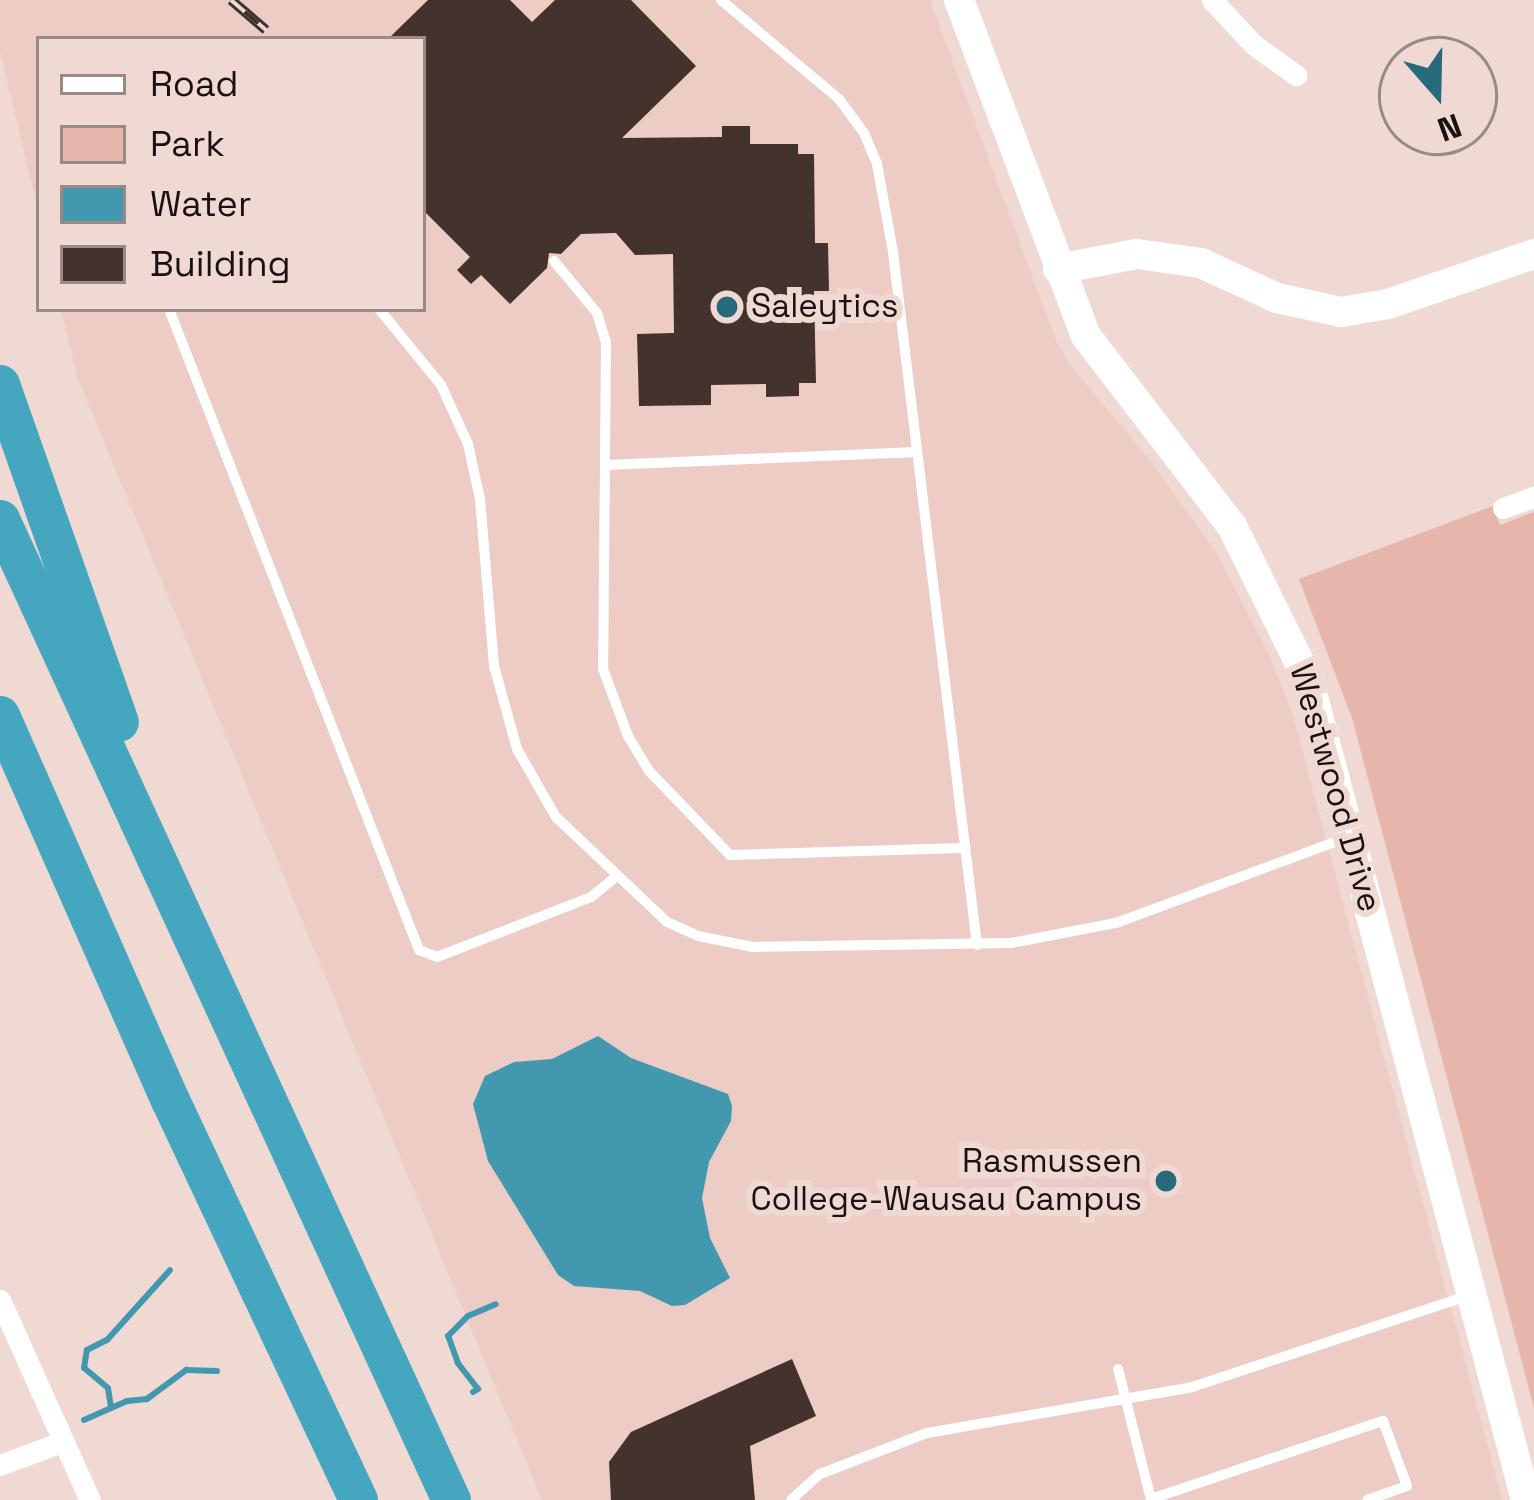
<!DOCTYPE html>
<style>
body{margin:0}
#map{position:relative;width:1534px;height:1500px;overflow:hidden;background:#f1d9d3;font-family:"Space Grotesk",sans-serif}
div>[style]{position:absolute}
.built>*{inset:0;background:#ecccc4}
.green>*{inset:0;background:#e6b6ab}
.water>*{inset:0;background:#4198af}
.stream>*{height:6px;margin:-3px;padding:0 3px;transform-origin:3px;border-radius:3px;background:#4198af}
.building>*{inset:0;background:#44322d}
.lane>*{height:10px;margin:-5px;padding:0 5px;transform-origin:5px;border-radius:5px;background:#fff}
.street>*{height:21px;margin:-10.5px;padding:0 10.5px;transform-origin:10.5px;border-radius:10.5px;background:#fff}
.secondary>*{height:30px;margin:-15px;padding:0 15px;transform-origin:15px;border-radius:15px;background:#fff}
.highway>*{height:39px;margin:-19.5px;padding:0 19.5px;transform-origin:19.5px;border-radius:19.5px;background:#45a6c0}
.rail>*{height:10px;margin-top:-5px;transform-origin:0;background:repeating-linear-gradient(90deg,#f1d9d3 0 18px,#3e3330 0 36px);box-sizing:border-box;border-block:3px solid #3e3330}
.dots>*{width:33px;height:33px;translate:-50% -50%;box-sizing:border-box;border:6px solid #f1d9d3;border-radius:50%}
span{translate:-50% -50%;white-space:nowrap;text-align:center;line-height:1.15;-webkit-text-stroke:12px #f1d9d3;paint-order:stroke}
.poi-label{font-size:33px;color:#1a1210}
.left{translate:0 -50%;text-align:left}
.right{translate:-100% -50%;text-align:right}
.street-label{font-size:33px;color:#1a1210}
.legend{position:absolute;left:36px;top:36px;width:390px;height:276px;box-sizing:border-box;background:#f1d9d3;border:3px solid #9b8985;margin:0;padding:15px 21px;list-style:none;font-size:36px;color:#1a1210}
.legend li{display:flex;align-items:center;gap:24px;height:60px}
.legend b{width:60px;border:3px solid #9b8985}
.north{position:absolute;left:1378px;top:36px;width:120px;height:120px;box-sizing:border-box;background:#f1d9d3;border:3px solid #9b8985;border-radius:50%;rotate:160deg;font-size:33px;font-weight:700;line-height:48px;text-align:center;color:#1a1210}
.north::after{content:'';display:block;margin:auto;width:42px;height:54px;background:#266a7b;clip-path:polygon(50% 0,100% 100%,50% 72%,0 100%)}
</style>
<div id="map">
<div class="built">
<i style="clip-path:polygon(0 0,930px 0,1055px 338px,1070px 365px,1149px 459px,1218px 555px,1270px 657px,1293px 715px,1502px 1500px,542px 1500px,78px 379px,61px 309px,423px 309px,423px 39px,39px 39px,39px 215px,0 52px)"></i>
</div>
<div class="green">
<i style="clip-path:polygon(1493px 506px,1500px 525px,1534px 512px,1534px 1408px,1352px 718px,1299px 579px)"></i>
</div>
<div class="water">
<i style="clip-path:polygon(598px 1036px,631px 1058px,728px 1094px,732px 1106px,731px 1121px,709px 1162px,702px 1198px,710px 1238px,730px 1278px,685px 1305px,672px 1306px,640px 1291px,574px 1286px,558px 1275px,488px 1161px,473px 1104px,485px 1076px,514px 1062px,552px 1059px)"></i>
</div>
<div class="stream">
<i style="left:473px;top:1392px;width:6px;rotate:-31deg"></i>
<i style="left:478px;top:1389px;width:33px;rotate:-128deg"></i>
<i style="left:458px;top:1363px;width:29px;rotate:-110deg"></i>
<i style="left:448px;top:1336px;width:28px;rotate:-45deg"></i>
<i style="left:468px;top:1316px;width:30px;rotate:-23deg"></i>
<i style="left:111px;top:1407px;width:19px;rotate:-99deg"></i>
<i style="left:108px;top:1388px;width:31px;rotate:-140deg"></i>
<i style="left:84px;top:1368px;width:18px;rotate:-81deg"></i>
<i style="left:87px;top:1350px;width:22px;rotate:-27deg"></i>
<i style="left:107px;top:1340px;width:94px;rotate:-48deg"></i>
<i style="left:84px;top:1420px;width:47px;rotate:-23.8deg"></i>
<i style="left:127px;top:1401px;width:20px;rotate:-6deg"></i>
<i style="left:147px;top:1399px;width:49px;rotate:-36.6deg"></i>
<i style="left:186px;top:1370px;width:31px;rotate:2deg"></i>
</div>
<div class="building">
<i style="clip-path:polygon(428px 0,510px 0,532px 22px,555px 0,631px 0,696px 66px,622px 138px,722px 137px,722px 126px,750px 126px,750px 144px,798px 144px,798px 154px,814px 154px,815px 243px,828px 243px,829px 291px,814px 291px,816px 383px,799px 383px,799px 396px,766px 397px,766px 384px,711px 385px,711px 405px,639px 406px,637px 334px,674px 333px,673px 254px,635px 255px,616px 233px,581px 234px,561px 254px,549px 253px,547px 268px,510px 304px,481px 275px,471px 284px,457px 270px,470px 257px,423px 210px,423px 39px,388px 39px)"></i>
<i style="clip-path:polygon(792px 1359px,816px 1416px,750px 1446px,755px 1500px,611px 1500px,609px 1462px,631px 1432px)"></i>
</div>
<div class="lane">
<i style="left:721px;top:0;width:154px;rotate:40deg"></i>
<i style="left:839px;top:99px;width:42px;rotate:53.7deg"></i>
<i style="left:864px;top:133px;width:34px;rotate:67deg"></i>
<i style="left:877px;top:164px;width:89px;rotate:79.7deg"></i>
<i style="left:893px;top:252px;width:698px;rotate:83.09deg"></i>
<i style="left:554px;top:261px;width:67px;rotate:50.4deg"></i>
<i style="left:597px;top:313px;width:30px;rotate:73deg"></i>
<i style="left:606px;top:342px;width:327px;rotate:90.5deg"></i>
<i style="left:603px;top:669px;width:72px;rotate:69.5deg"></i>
<i style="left:628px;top:736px;width:41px;rotate:59deg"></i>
<i style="left:649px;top:771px;width:117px;rotate:46deg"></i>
<i style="left:730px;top:855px;width:232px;rotate:-1.7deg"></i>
<i style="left:169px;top:309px;width:688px;rotate:68.69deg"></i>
<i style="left:419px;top:950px;width:19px;rotate:21deg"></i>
<i style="left:437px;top:957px;width:165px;rotate:-21.3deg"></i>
<i style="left:591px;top:897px;width:32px;rotate:-39deg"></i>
<i style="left:379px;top:309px;width:98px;rotate:50.8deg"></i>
<i style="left:441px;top:385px;width:65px;rotate:65.4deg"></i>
<i style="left:468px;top:444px;width:56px;rotate:77.7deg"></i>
<i style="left:480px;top:499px;width:168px;rotate:85.2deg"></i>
<i style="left:494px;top:666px;width:86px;rotate:74.5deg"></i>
<i style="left:517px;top:749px;width:78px;rotate:60.2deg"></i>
<i style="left:556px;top:817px;width:153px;rotate:43.4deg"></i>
<i style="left:667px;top:922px;width:34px;rotate:24deg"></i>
<i style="left:698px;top:936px;width:56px;rotate:11.3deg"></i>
<i style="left:753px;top:947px;width:258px;rotate:-0.9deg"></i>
<i style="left:1011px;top:943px;width:107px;rotate:-10.8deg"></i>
<i style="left:1116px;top:923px;width:247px;rotate:-20.3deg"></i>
<i style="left:606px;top:465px;width:311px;rotate:-2.4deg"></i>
<i style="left:1118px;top:1369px;width:134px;rotate:75.8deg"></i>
<i style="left:1151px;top:1499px;width:245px;rotate:-18.6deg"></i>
<i style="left:1383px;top:1421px;width:69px;rotate:69.7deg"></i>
<i style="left:1407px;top:1486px;width:42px;rotate:160.7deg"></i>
<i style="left:791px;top:1500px;width:39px;rotate:-42deg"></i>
<i style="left:820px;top:1474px;width:115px;rotate:-21deg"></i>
<i style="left:927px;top:1433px;width:269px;rotate:-9.8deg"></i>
<i style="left:1192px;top:1387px;width:293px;rotate:-18.3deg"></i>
</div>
<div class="street">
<i style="left:1212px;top:0;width:62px;rotate:47deg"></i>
<i style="left:1254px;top:45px;width:52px;rotate:35.5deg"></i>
<i style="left:1503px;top:508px;width:33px;rotate:-20deg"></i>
<i style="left:0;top:1300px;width:219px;rotate:65.8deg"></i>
<i style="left:0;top:1465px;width:68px;rotate:-20.6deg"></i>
</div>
<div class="secondary">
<i style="left:959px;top:0;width:359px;rotate:69.3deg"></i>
<i style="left:1086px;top:336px;width:240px;rotate:52.5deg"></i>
<i style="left:1232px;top:526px;width:174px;rotate:63.7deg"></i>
<i style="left:1309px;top:682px;width:846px;rotate:75.14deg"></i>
<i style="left:1058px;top:269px;width:80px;rotate:-10.8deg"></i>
<i style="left:1137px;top:254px;width:65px;rotate:8deg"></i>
<i style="left:1201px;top:263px;width:84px;rotate:24.7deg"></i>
<i style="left:1277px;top:298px;width:66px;rotate:12.3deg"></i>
<i style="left:1341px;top:312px;width:48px;rotate:-9.7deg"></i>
<i style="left:1388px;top:304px;width:154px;rotate:-18.9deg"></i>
</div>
<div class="highway">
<i style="left:0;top:384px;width:358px;rotate:70.6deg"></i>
<i style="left:0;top:519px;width:1080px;rotate:65.31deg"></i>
<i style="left:0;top:715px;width:421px;rotate:66.2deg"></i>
<i style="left:170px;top:1100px;width:442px;rotate:64.8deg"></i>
</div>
<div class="rail">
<i style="left:231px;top:0;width:46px;rotate:40.6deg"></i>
</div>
<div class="dots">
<i style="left:727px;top:307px;background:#266a7b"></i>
<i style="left:1166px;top:1181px;background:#266a7b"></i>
</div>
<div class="poi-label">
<span class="left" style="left:751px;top:307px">Saleytics</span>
<span class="right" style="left:1142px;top:1181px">Rasmussen<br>College-Wausau Campus</span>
</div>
<div class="street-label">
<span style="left:1335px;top:788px;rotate:74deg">Westwood Drive</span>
</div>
<ul class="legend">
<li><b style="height:15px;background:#fff"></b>Road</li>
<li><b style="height:33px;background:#e6b6ab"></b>Park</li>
<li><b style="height:33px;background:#4198af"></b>Water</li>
<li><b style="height:33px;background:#44322d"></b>Building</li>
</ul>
<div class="north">N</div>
</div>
